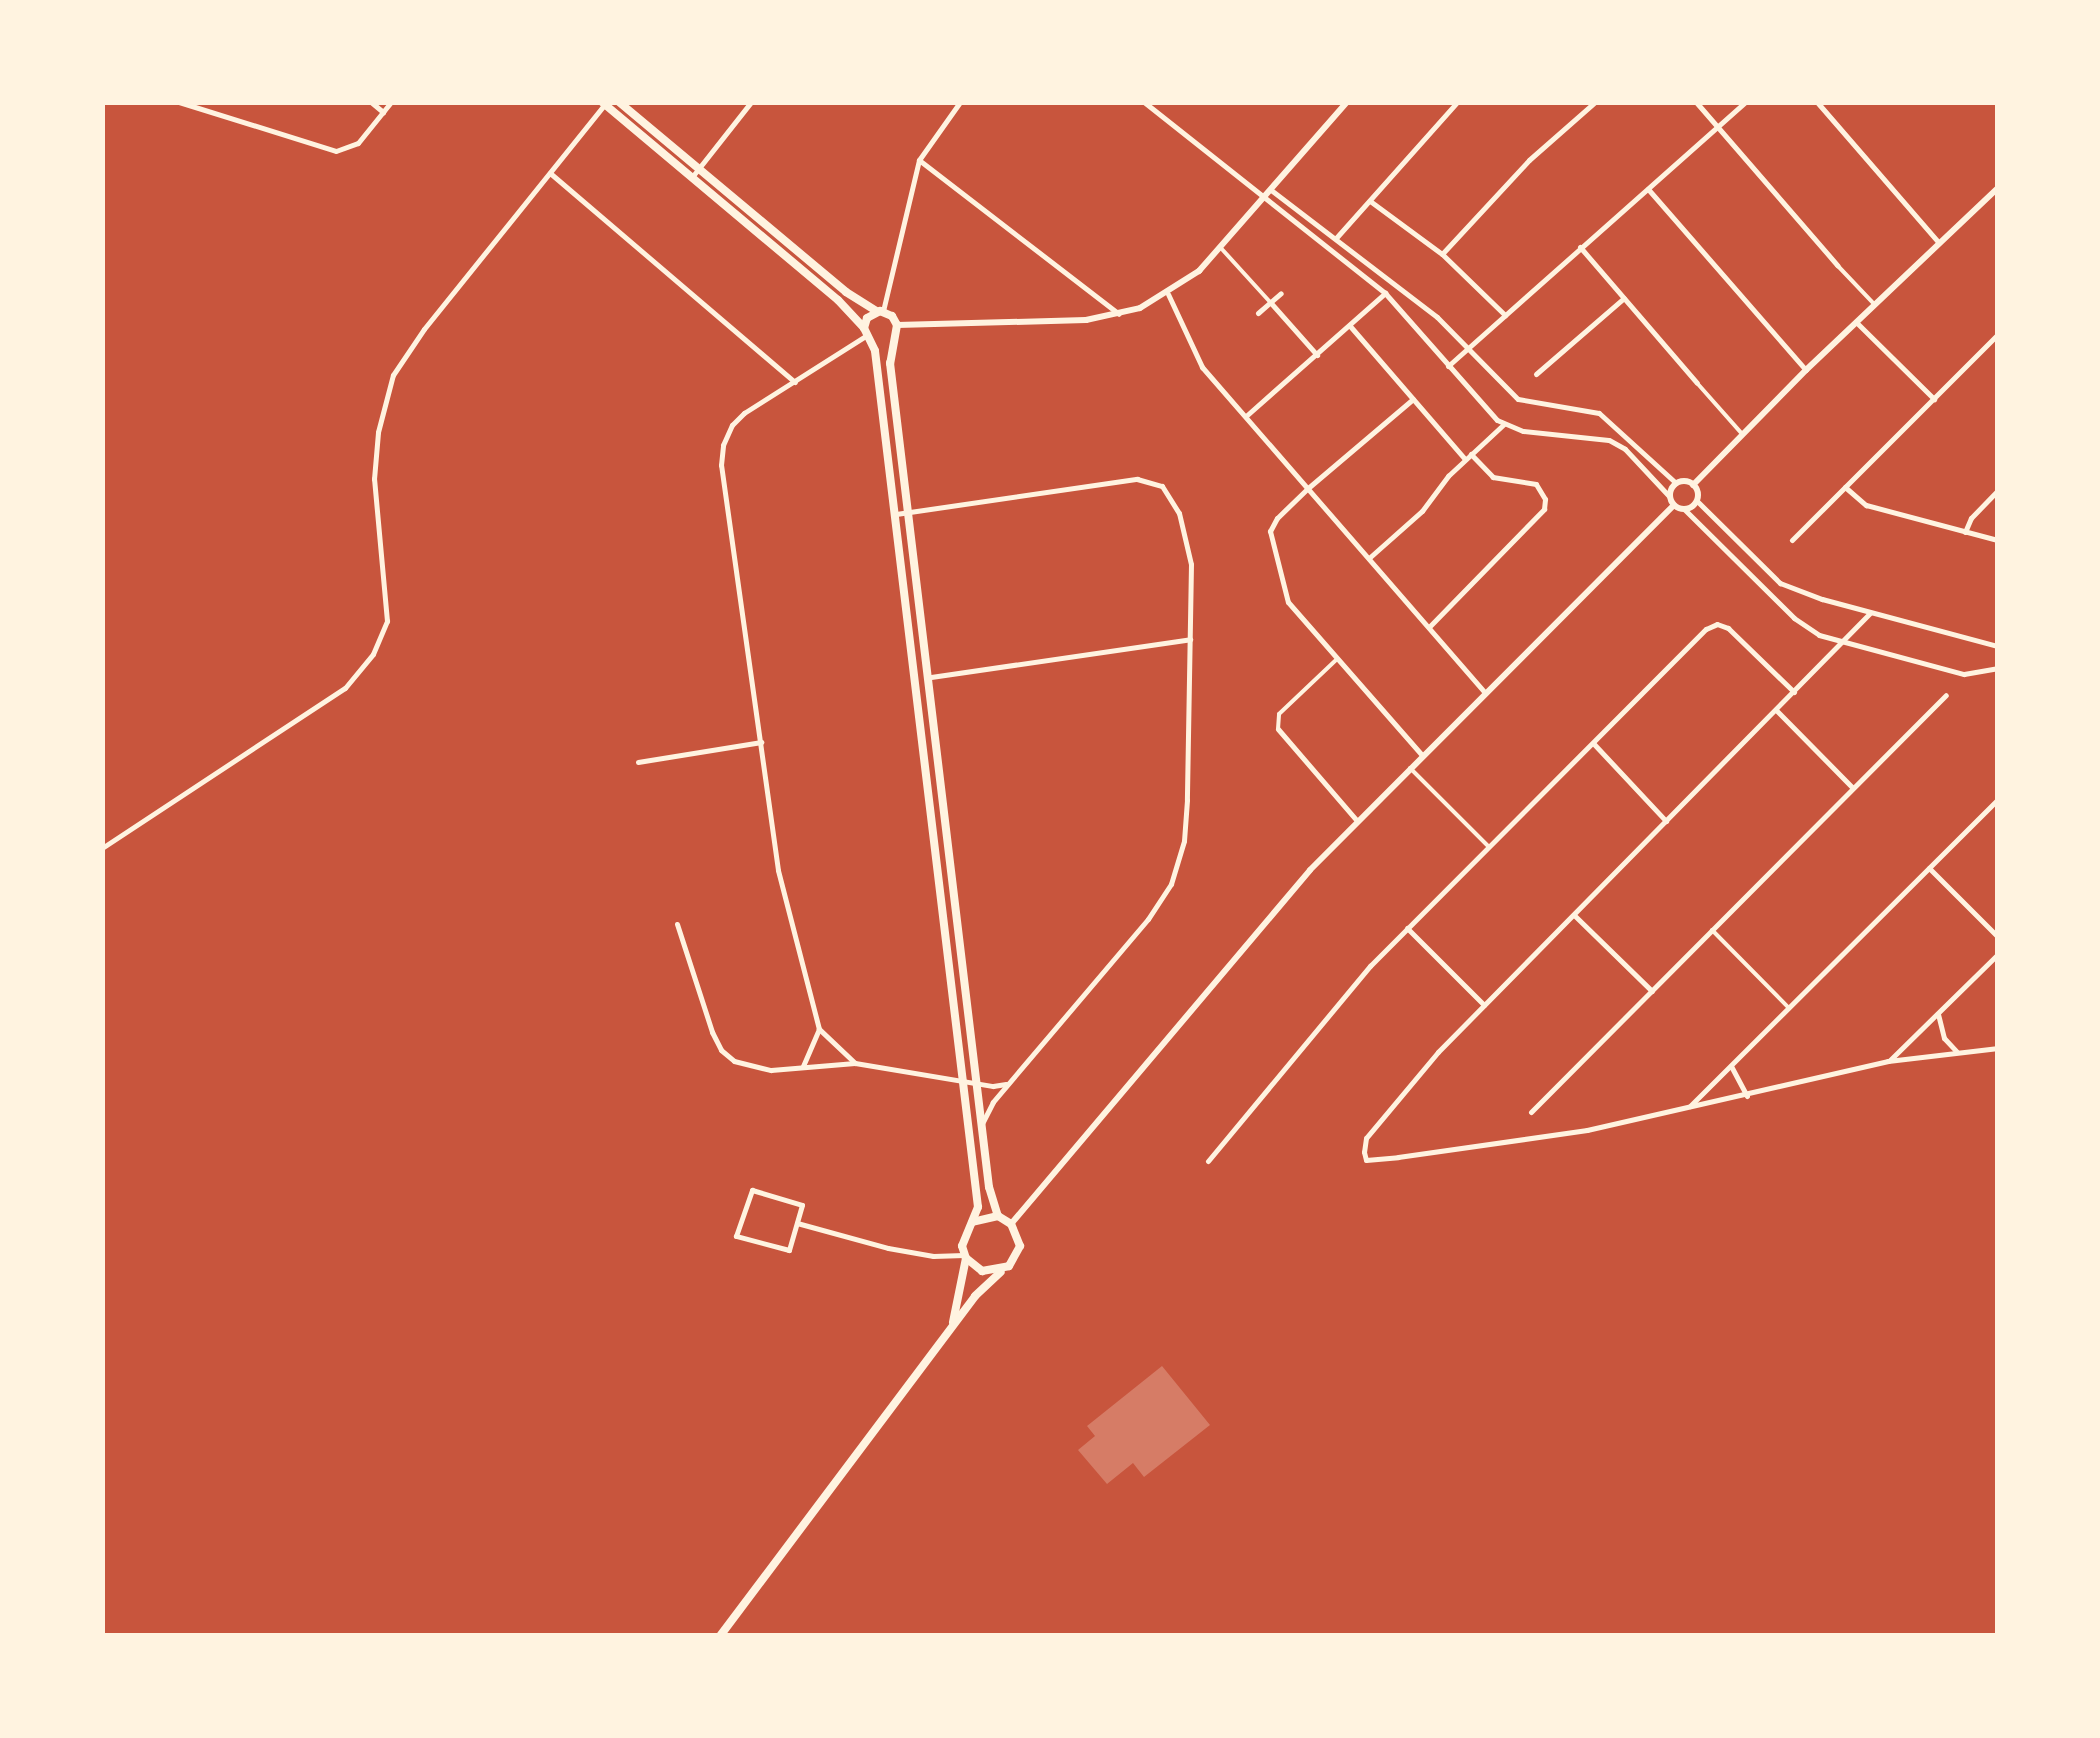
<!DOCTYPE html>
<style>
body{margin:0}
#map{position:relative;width:2100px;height:1738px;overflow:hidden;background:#c8553d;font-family:"Open Sans",sans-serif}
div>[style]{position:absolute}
.building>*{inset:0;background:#d67c66}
.pedestrian>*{height:4px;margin:-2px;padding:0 2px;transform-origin:2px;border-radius:2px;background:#fff3e0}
.minor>*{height:5px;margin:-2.5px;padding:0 2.5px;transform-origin:2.5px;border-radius:2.5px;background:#fff3e0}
.tertiary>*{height:6px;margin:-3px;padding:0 3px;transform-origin:3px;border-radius:3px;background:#fff3e0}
.tertiary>.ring{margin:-3px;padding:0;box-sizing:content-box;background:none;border:6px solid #fff3e0;border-radius:50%}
.secondary>*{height:8px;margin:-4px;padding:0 4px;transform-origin:4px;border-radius:4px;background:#fff3e0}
span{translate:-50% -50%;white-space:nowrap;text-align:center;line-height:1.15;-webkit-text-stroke:8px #fff3e0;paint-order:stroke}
.frame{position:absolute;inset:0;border:105px solid #fff3e0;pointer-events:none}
</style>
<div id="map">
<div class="building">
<i style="clip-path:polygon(1162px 1366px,1210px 1425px,1144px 1477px,1133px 1463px,1107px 1484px,1078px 1450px,1095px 1436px,1087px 1426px)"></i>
</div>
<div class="pedestrian">
<i style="left:1220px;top:247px;width:74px;rotate:47.7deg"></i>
<i style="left:1837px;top:265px;width:54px;rotate:46.5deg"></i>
<i style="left:1697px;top:383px;width:69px;rotate:48.5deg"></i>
<i style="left:1278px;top:729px;width:15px;rotate:-86deg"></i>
<i style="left:1279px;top:714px;width:80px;rotate:-43.5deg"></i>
<i style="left:1410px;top:768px;width:110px;rotate:45deg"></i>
<i style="left:1712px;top:930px;width:110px;rotate:45.4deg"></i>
</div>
<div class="minor">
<i style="left:179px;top:102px;width:164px;rotate:17.3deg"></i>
<i style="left:336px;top:151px;width:23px;rotate:-20deg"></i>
<i style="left:358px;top:143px;width:53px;rotate:-51.2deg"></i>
<i style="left:371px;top:102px;width:16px;rotate:40deg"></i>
<i style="left:1144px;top:102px;width:308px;rotate:38.4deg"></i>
<i style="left:1385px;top:293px;width:169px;rotate:48.6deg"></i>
<i style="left:1497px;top:420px;width:28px;rotate:23deg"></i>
<i style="left:1523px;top:431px;width:86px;rotate:6deg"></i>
<i style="left:1609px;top:440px;width:18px;rotate:29deg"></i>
<i style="left:1625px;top:449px;width:64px;rotate:46.9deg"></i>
<i style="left:1696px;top:102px;width:216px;rotate:49.1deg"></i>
<i style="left:1817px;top:102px;width:186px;rotate:49.1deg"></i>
<i style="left:919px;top:160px;width:252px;rotate:37.6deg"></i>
<i style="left:550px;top:173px;width:322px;rotate:40.5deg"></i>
<i style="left:692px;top:177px;width:95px;rotate:-51.8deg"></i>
<i style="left:1648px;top:189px;width:240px;rotate:48.9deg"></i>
<i style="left:1271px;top:190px;width:209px;rotate:37.4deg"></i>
<i style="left:1437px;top:317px;width:115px;rotate:45.4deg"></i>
<i style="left:1518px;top:399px;width:82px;rotate:9.8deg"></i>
<i style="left:1599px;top:413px;width:104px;rotate:42.3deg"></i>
<i style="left:1370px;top:201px;width:89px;rotate:36.4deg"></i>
<i style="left:1442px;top:254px;width:88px;rotate:44.1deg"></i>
<i style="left:1336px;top:238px;width:182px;rotate:-48.3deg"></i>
<i style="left:1580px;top:247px;width:179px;rotate:49.3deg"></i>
<i style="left:1442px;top:254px;width:128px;rotate:-47.2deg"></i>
<i style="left:1529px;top:160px;width:88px;rotate:-41.3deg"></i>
<i style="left:1168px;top:294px;width:81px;rotate:65deg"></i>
<i style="left:1202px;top:367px;width:431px;rotate:49deg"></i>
<i style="left:1270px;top:302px;width:71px;rotate:48.4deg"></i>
<i style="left:883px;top:311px;width:155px;rotate:-76.6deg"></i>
<i style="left:919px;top:160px;width:71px;rotate:-54.7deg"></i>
<i style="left:1258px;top:313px;width:30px;rotate:-41deg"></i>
<i style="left:1856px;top:322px;width:110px;rotate:44.6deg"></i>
<i style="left:1350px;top:326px;width:176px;rotate:49.2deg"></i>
<i style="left:1448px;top:366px;width:397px;rotate:-41.6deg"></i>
<i style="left:1536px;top:374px;width:116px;rotate:-40.8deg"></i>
<i style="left:1413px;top:399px;width:138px;rotate:139.7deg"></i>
<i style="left:1308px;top:488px;width:43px;rotate:135.9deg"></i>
<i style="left:1277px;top:518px;width:15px;rotate:118deg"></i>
<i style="left:1270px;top:531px;width:73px;rotate:75.8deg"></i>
<i style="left:1288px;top:602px;width:203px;rotate:48.8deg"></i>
<i style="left:1246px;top:416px;width:186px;rotate:-41.5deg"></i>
<i style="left:1845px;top:487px;width:28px;rotate:41deg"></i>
<i style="left:1866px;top:505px;width:137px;rotate:14.9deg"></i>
<i style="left:1697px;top:501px;width:117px;rotate:44.7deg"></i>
<i style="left:1780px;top:583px;width:45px;rotate:20.9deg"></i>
<i style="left:1822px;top:599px;width:182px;rotate:15deg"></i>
<i style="left:1684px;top:509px;width:155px;rotate:44.7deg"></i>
<i style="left:1794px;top:618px;width:30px;rotate:34deg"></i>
<i style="left:1819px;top:635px;width:150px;rotate:15.1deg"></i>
<i style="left:1964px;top:674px;width:35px;rotate:-10deg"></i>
<i style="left:896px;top:514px;width:244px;rotate:-8.3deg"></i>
<i style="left:1137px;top:479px;width:26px;rotate:16deg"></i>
<i style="left:1162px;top:486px;width:32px;rotate:58deg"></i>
<i style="left:1179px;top:513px;width:52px;rotate:76.8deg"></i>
<i style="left:1191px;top:564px;width:236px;rotate:91deg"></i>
<i style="left:1187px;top:800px;width:41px;rotate:94.2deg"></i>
<i style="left:1184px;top:841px;width:45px;rotate:106.8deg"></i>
<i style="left:1171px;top:884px;width:42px;rotate:123.3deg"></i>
<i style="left:1148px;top:919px;width:240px;rotate:130.3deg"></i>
<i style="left:993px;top:1102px;width:25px;rotate:117deg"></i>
<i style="left:1965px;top:532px;width:15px;rotate:-67deg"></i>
<i style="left:1971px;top:518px;width:39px;rotate:-46deg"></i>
<i style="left:1792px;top:540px;width:291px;rotate:-45deg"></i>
<i style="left:1369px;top:558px;width:71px;rotate:-41.6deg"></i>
<i style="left:1422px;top:511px;width:44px;rotate:-53.4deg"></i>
<i style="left:1448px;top:476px;width:76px;rotate:-42.9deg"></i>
<i style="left:1870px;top:613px;width:616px;rotate:134.54deg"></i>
<i style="left:1438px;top:1052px;width:112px;rotate:129.9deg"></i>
<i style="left:1366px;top:1138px;width:14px;rotate:98deg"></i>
<i style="left:1364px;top:1152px;width:8px;rotate:76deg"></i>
<i style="left:1366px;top:1160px;width:32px;rotate:-5deg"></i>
<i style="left:1398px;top:1157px;width:191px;rotate:-8.1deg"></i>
<i style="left:1587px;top:1130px;width:309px;rotate:-12.9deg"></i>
<i style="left:1888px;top:1061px;width:111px;rotate:-6.7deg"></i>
<i style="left:1429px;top:627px;width:165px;rotate:-45.7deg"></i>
<i style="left:1544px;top:509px;width:10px;rotate:-84deg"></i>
<i style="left:1545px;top:499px;width:17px;rotate:-121deg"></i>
<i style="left:1536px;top:484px;width:44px;rotate:-170.8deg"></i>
<i style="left:1493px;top:477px;width:32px;rotate:-134deg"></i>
<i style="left:931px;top:677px;width:262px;rotate:-8.3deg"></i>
<i style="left:1777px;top:711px;width:107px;rotate:45.4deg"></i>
<i style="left:1278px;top:729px;width:121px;rotate:49.3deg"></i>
<i style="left:1593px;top:743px;width:107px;rotate:46.9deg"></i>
<i style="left:638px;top:762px;width:125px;rotate:-9.2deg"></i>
<i style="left:102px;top:848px;width:291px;rotate:-33.4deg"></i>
<i style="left:345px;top:688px;width:44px;rotate:-50.5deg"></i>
<i style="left:373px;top:654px;width:36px;rotate:-67deg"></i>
<i style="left:387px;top:621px;width:143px;rotate:-95.2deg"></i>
<i style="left:374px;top:479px;width:47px;rotate:-85.1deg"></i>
<i style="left:378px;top:432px;width:59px;rotate:-75.3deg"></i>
<i style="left:393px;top:375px;width:55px;rotate:-56deg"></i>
<i style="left:424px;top:329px;width:287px;rotate:-51.2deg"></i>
<i style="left:1929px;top:868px;width:98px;rotate:45deg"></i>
<i style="left:1574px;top:915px;width:109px;rotate:44.3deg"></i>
<i style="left:677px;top:924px;width:114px;rotate:72deg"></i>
<i style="left:712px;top:1032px;width:20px;rotate:63deg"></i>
<i style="left:721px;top:1050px;width:17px;rotate:40deg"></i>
<i style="left:734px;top:1061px;width:38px;rotate:14deg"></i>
<i style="left:771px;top:1070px;width:84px;rotate:-4.8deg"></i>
<i style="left:855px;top:1063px;width:140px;rotate:9.5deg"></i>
<i style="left:993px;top:1086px;width:13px;rotate:-9deg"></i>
<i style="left:1407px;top:928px;width:109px;rotate:45deg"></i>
<i style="left:1938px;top:1014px;width:25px;rotate:76deg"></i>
<i style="left:1944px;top:1038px;width:19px;rotate:47deg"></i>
<i style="left:1890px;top:1060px;width:151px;rotate:-44.5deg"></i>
<i style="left:855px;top:1063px;width:50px;rotate:-136.6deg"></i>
<i style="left:819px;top:1029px;width:164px;rotate:-104.5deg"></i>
<i style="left:778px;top:870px;width:409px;rotate:-98deg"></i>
<i style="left:721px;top:465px;width:20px;rotate:-84deg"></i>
<i style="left:723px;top:445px;width:22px;rotate:-66deg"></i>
<i style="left:732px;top:425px;width:17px;rotate:-45deg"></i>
<i style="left:744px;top:413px;width:146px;rotate:-32.4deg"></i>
<i style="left:803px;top:1066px;width:40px;rotate:-66.6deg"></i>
<i style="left:1731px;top:1066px;width:34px;rotate:62deg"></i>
<i style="left:1690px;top:1106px;width:435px;rotate:-44.9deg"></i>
<i style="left:1531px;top:1112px;width:588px;rotate:-45.14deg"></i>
<i style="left:1208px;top:1161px;width:254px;rotate:-50.3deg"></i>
<i style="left:1370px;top:966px;width:476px;rotate:-45.1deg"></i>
<i style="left:1706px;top:629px;width:12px;rotate:-24deg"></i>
<i style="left:1717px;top:624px;width:12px;rotate:20deg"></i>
<i style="left:1728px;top:628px;width:92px;rotate:44.1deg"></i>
<i style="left:752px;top:1190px;width:52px;rotate:16.7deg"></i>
<i style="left:802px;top:1205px;width:47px;rotate:106.1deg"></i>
<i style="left:789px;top:1250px;width:55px;rotate:-165.2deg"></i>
<i style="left:736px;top:1236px;width:49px;rotate:-70.8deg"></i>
<i style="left:797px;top:1223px;width:94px;rotate:15.4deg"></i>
<i style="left:888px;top:1248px;width:46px;rotate:10.1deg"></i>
<i style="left:933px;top:1256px;width:31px;rotate:-2deg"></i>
</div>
<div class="tertiary">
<i style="left:897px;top:325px;width:189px;rotate:-1.5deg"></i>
<i style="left:1086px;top:320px;width:55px;rotate:-12.5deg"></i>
<i style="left:1140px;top:308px;width:70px;rotate:-32.1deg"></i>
<i style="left:1199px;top:271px;width:225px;rotate:-48.8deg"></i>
<i class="ring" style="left:1670px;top:481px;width:22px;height:22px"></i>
<i style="left:1693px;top:485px;width:161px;rotate:-45.5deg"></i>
<i style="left:1806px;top:370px;width:265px;rotate:-43.5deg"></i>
<i style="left:1011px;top:1224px;width:463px;rotate:-49.8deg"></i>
<i style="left:1310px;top:870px;width:515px;rotate:-45.08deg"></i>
</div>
<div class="secondary">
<i style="left:602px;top:102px;width:308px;rotate:40deg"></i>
<i style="left:838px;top:300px;width:38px;rotate:47deg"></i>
<i style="left:864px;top:328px;width:25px;rotate:64deg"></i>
<i style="left:875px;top:351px;width:862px;rotate:83.14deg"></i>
<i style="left:978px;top:1207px;width:42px;rotate:112.3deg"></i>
<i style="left:962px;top:1246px;width:13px;rotate:72deg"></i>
<i style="left:966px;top:1258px;width:21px;rotate:39deg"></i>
<i style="left:982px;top:1271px;width:27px;rotate:-10deg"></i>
<i style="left:1009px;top:1266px;width:23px;rotate:-61deg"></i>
<i style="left:1020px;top:1246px;width:24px;rotate:-112deg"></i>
<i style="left:1011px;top:1224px;width:15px;rotate:-148deg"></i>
<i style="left:998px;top:1216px;width:26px;rotate:167deg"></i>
<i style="left:619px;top:102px;width:296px;rotate:39.9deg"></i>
<i style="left:846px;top:292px;width:36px;rotate:32deg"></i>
<i style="left:864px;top:328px;width:10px;rotate:-73deg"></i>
<i style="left:867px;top:318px;width:15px;rotate:-28deg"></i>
<i style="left:880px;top:311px;width:13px;rotate:23deg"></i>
<i style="left:892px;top:316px;width:10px;rotate:61deg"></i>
<i style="left:897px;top:325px;width:39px;rotate:100deg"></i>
<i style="left:890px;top:363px;width:830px;rotate:83.15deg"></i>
<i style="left:989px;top:1187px;width:30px;rotate:73deg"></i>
<i style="left:953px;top:1322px;width:65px;rotate:-78.5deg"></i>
<i style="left:720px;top:1636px;width:425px;rotate:-53.1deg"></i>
<i style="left:975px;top:1296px;width:35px;rotate:-43deg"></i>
</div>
<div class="frame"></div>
</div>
